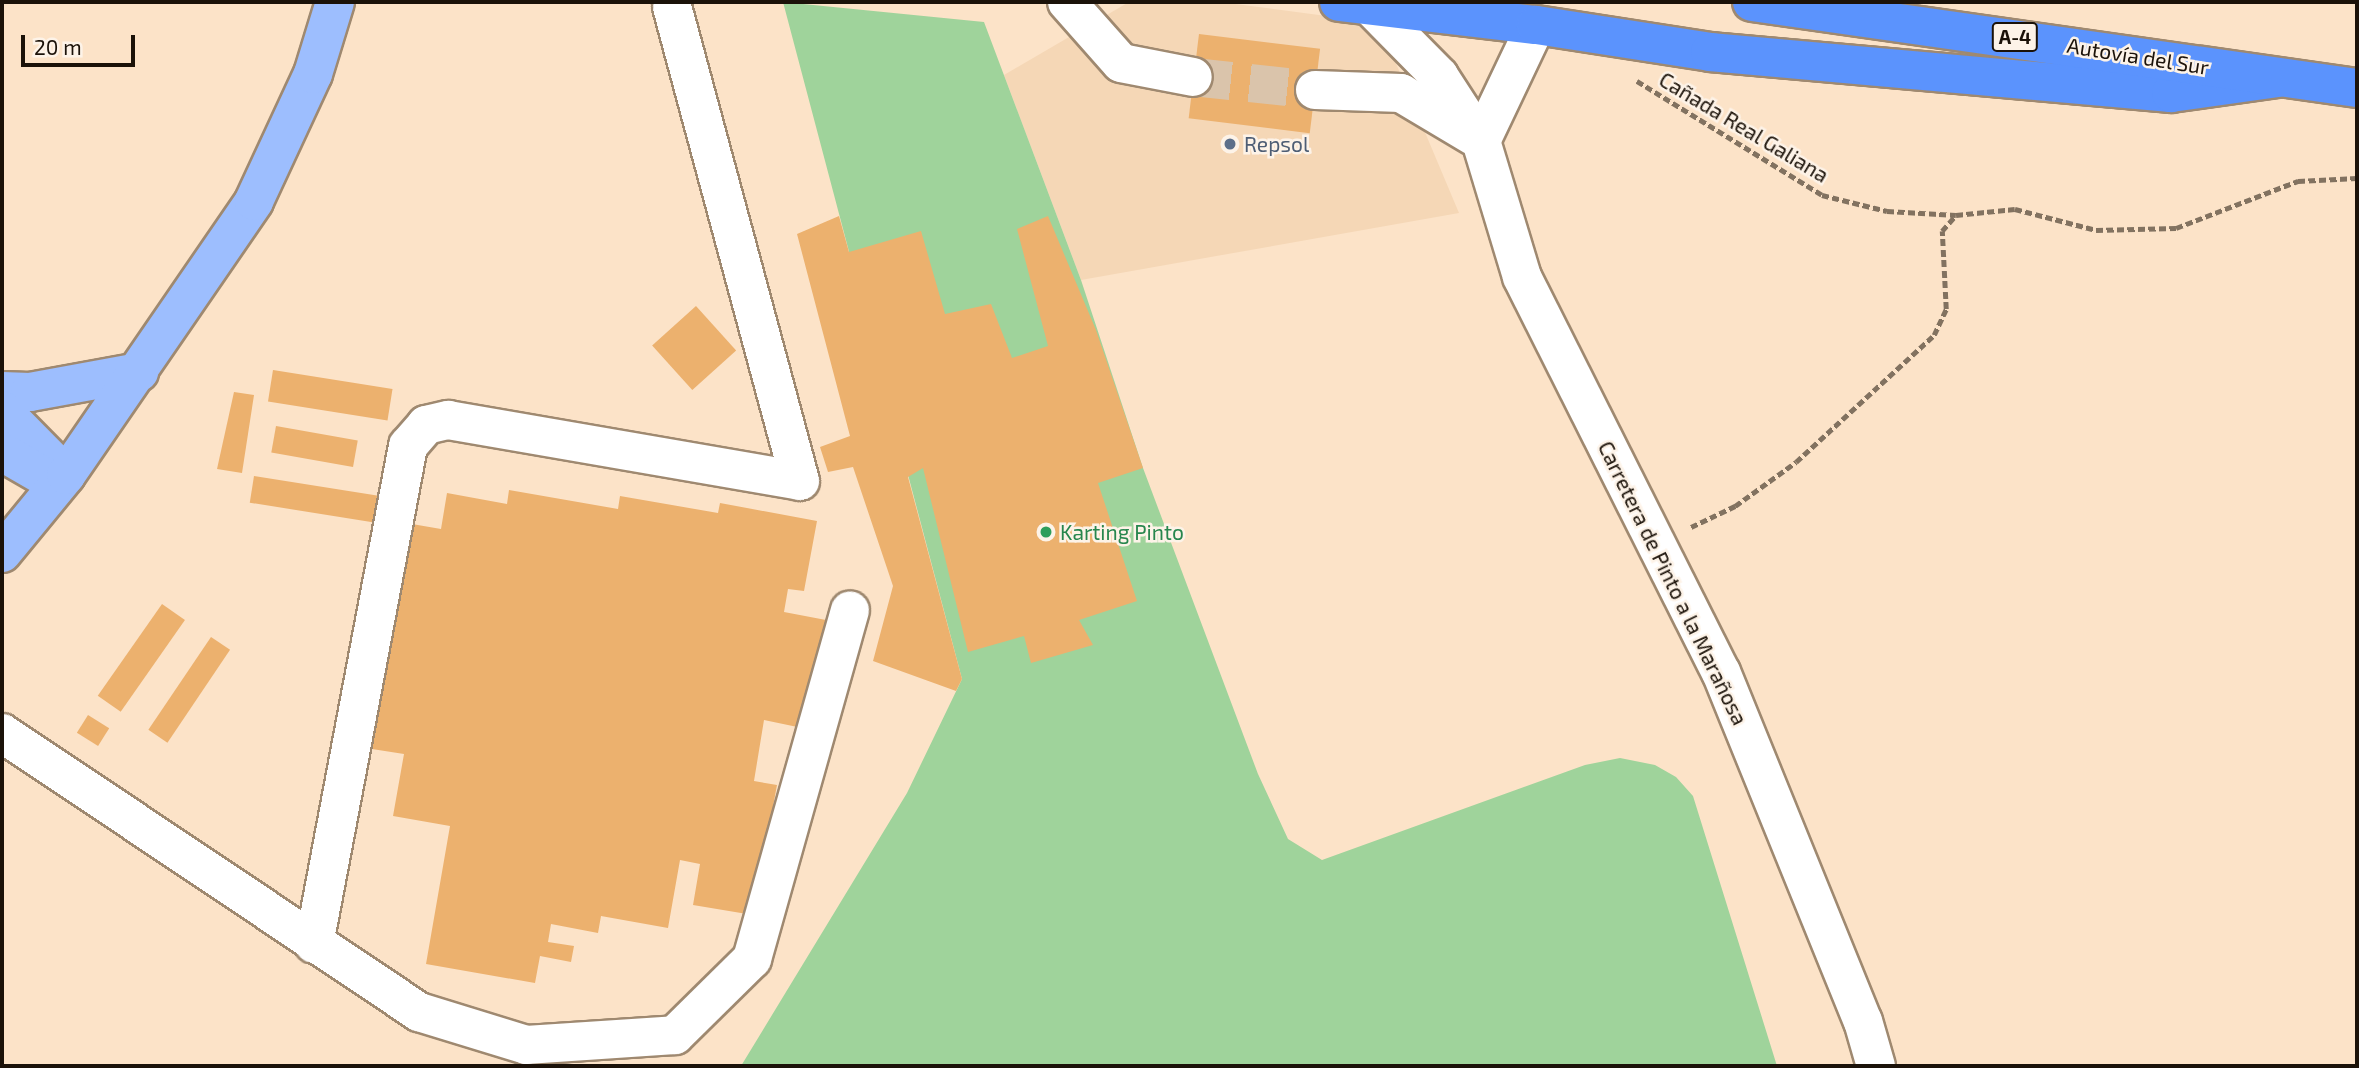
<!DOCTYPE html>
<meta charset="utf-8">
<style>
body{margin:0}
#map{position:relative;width:2359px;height:1068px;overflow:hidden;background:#fce3c8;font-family:"Exo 2",sans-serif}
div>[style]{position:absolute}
.built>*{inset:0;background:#f5d7b6}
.green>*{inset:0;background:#9fd39b}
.building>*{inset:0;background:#ecb16e;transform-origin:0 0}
.minor-tunnel>*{height:38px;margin-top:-19px;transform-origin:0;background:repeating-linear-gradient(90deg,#dac4ab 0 38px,transparent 0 57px)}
.path>*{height:4.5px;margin-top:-2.25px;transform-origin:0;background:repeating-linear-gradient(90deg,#827260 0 7px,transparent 0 10.5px)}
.roads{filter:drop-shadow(2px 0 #9f8970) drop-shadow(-2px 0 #9f8970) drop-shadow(0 2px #9f8970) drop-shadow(0 -2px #9f8970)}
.minor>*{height:38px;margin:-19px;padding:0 19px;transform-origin:19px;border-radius:19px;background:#fff}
.major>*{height:38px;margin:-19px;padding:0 19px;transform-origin:19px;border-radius:19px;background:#9dbefe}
.highway>*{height:38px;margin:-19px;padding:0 19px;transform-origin:19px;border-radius:19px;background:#5b93fd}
.dots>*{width:19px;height:19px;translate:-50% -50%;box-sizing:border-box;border:4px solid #fdf3e8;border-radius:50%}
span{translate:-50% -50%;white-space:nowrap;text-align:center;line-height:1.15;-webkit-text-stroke:5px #fdf3e8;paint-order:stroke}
.shield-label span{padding:2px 5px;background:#fdf3e8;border:2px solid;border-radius:5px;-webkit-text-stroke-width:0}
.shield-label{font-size:19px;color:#1b1209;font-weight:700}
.street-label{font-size:21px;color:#1b1209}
.service-label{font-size:21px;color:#4e5e75}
.left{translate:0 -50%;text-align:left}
.leisure-label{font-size:21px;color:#27864d}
.frame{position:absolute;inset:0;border:4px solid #1b1209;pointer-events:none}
.scale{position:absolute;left:21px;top:35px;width:114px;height:32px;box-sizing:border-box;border:4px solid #1b1209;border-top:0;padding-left:9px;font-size:21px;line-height:24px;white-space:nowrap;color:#1b1209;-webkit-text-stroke:5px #fdf3e8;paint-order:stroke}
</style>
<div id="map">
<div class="built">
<i style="clip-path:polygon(1129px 2px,1220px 2px,1379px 23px,1459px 213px,1081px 280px,1004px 75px)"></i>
</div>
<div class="green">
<i style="clip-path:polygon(783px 2px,984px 22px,1081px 280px,1143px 468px,1258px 774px,1288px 839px,1322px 860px,1585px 765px,1620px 758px,1655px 765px,1676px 777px,1693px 796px,1777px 1066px,741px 1066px,907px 793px,962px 679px)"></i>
</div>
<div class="building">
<i style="left:1199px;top:34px;width:122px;height:85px;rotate:7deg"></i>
<i style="clip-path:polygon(839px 216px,849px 252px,921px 231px,945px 314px,991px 304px,1012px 358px,1048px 346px,1017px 229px,1048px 216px,1096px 330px,1143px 468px,1098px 483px,1137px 601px,1079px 620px,1093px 645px,1031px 663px,1024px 636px,968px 652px,923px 468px,908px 477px,962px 679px,956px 691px,873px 661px,893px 586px,853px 467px,828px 472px,820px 447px,850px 436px,797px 234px)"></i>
<i style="left:696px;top:306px;width:60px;height:59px;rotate:48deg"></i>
<i style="left:273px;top:370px;width:121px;height:32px;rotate:9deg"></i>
<i style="clip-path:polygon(234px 392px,254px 395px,242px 473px,217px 469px)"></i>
<i style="left:276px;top:426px;width:83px;height:27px;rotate:10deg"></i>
<i style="left:254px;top:476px;width:126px;height:27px;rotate:9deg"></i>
<i style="clip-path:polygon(509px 490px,618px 509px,620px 496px,718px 513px,720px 503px,817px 521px,804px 591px,788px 589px,784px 612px,826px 620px,807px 729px,764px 720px,754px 781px,777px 785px,753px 915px,693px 905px,700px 864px,680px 860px,668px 928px,601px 916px,598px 933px,551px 924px,548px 942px,574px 946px,571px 962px,540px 956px,535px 983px,426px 964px,450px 826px,393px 816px,404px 754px,372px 749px,412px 524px,441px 529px,447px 493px,507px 504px)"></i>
<i style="left:162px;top:604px;width:28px;height:112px;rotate:35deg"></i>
<i style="left:211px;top:637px;width:23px;height:112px;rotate:34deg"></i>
<i style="left:88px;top:715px;width:25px;height:21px;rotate:32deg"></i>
</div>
<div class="minor-tunnel">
<i style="left:1193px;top:77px;width:123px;rotate:6.1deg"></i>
</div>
<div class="path">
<i style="left:1637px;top:81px;width:217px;rotate:31.6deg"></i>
<i style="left:1822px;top:195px;width:67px;rotate:13.8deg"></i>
<i style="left:1887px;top:211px;width:69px;rotate:3.3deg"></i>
<i style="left:1956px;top:215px;width:59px;rotate:-5.8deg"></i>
<i style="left:2015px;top:209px;width:84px;rotate:14.5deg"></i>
<i style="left:2096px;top:230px;width:80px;rotate:-1.4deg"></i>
<i style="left:2176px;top:228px;width:131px;rotate:-21.1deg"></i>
<i style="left:2298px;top:181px;width:59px;rotate:-2.9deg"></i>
<i style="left:1691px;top:527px;width:49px;rotate:-25.5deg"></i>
<i style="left:1735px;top:506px;width:75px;rotate:-35.8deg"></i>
<i style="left:1796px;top:462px;width:188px;rotate:-42.6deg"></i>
<i style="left:1934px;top:335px;width:29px;rotate:-65deg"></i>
<i style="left:1946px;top:309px;width:78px;rotate:-92.9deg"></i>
<i style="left:1942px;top:231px;width:20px;rotate:-49deg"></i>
</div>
<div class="roads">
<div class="minor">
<i style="left:1067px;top:2px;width:81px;rotate:48.5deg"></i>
<i style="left:1121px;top:63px;width:73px;rotate:11deg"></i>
<i style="left:1369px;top:5px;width:100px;rotate:45.4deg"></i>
<i style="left:1439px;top:76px;width:77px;rotate:57.1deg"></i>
<i style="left:1481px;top:141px;width:142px;rotate:73.2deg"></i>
<i style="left:1522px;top:277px;width:442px;rotate:63.3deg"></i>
<i style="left:1721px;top:672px;width:377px;rotate:67.9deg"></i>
<i style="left:1863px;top:1021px;width:47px;rotate:73.9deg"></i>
<i style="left:1315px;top:90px;width:86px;rotate:2deg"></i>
<i style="left:1401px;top:93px;width:84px;rotate:30.8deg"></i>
<i style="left:1481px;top:141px;width:128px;rotate:-64.6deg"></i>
<i style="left:2px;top:733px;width:502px;rotate:33.79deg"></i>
<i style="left:419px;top:1012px;width:112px;rotate:17.1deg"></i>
<i style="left:526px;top:1045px;width:149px;rotate:-3.8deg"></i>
<i style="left:675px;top:1035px;width:108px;rotate:-44.6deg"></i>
<i style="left:752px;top:959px;width:362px;rotate:-74.3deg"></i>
<i style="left:314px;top:944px;width:507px;rotate:-79.31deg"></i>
<i style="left:408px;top:446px;width:28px;rotate:-49deg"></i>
<i style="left:426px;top:425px;width:23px;rotate:-13deg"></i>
<i style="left:448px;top:420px;width:357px;rotate:9.8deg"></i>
<i style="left:800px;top:481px;width:491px;rotate:-105.1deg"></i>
</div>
<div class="major">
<i style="left:2px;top:391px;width:28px;rotate:2deg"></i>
<i style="left:30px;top:392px;width:111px;rotate:-10.4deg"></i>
<i style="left:2px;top:410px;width:91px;rotate:45.4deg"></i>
<i style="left:2px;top:452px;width:60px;rotate:30deg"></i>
<i style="left:2px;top:553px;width:101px;rotate:-50.6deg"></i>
<i style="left:66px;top:475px;width:332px;rotate:-55.5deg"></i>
<i style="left:254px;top:201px;width:140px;rotate:-65.1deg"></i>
<i style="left:313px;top:74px;width:75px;rotate:-73deg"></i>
</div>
<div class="highway">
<i style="left:1339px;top:2px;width:198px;rotate:6.7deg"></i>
<i style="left:1536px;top:25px;width:176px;rotate:8.8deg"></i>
<i style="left:1710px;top:52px;width:463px;rotate:5.1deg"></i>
<i style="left:2171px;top:93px;width:108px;rotate:-8deg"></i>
<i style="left:1752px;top:2px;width:611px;rotate:8.09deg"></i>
</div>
</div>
<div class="dots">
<i style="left:1230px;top:144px;background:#5c6f8a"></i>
<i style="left:1046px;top:532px;background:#2e9e5b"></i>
</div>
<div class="shield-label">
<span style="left:2015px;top:37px">A-4</span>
</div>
<div class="street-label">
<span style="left:2138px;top:56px;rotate:9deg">Autovía del Sur</span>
<span style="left:1744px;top:127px;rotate:31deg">Cañada Real Galiana</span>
<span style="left:1673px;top:583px;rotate:64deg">Carretera de Pinto a la Marañosa</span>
</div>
<div class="service-label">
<span class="left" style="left:1244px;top:144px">Repsol</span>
</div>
<div class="leisure-label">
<span class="left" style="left:1060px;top:532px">Karting Pinto</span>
</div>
<div class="frame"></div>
<div class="scale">20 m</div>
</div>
